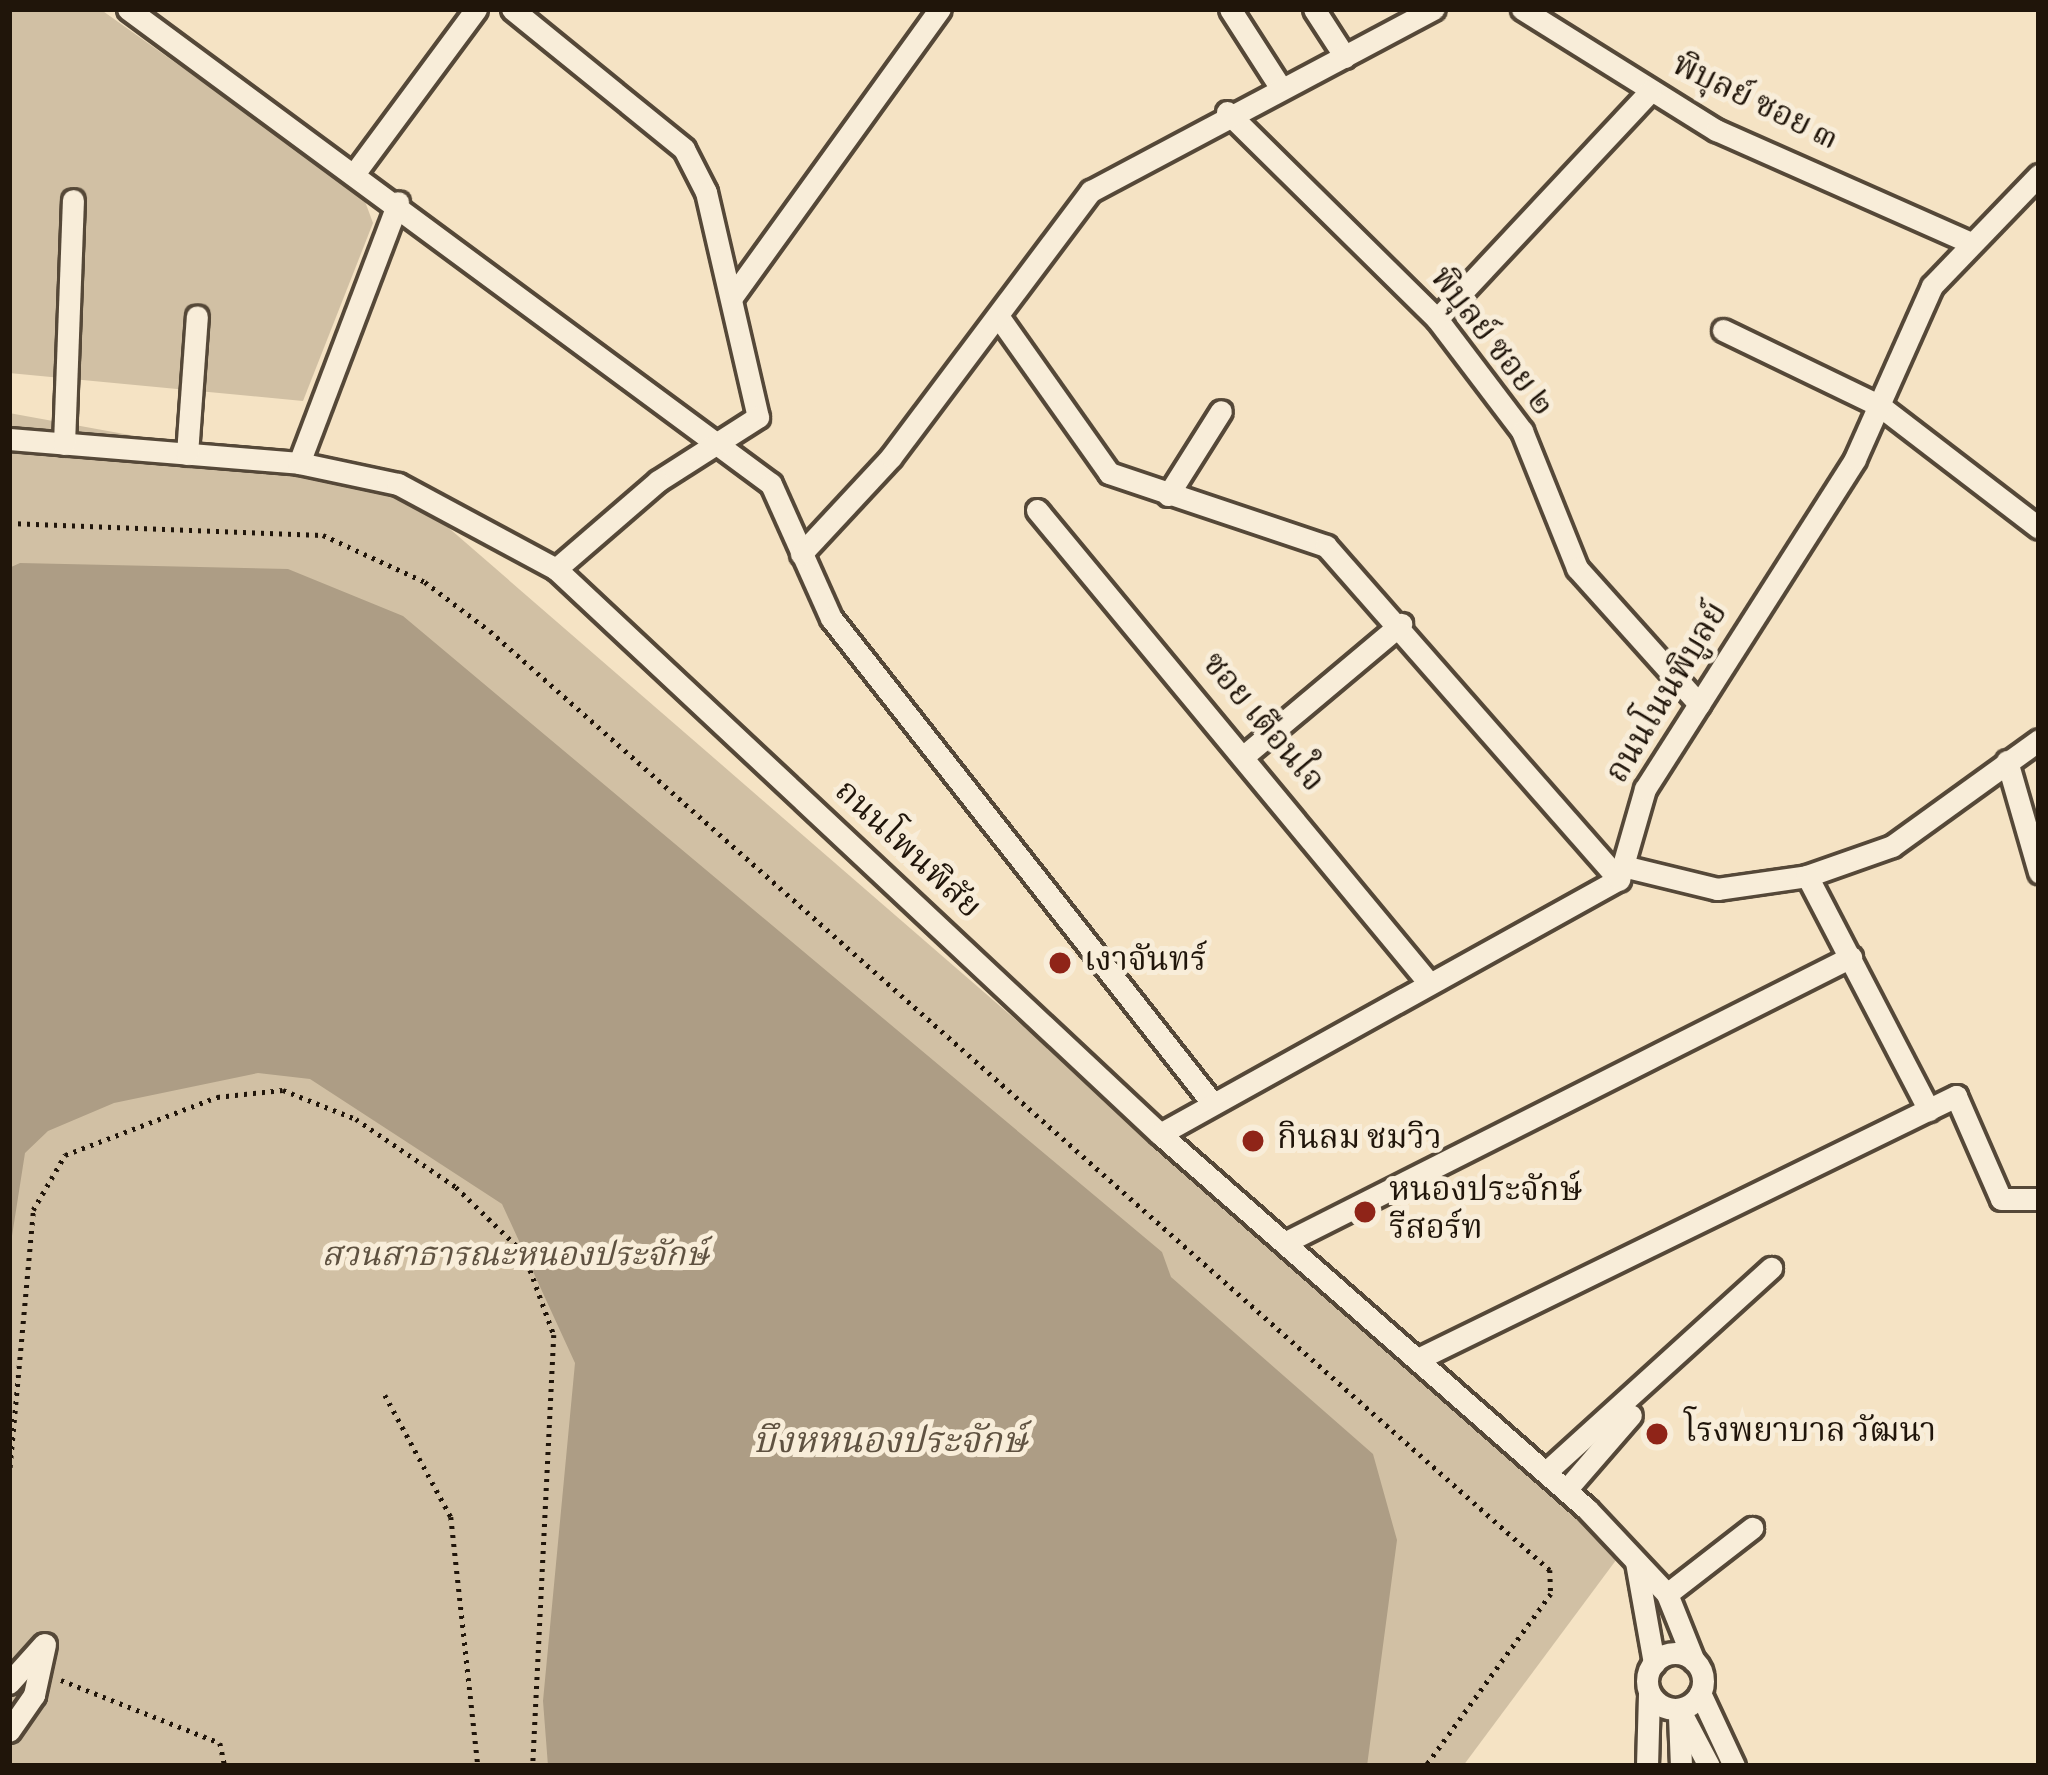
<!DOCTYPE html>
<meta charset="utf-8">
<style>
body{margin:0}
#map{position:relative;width:2048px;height:1775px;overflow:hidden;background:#f5e3c4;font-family:Vollkorn,"Noto Serif Thai",serif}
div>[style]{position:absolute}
.green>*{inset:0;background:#d1c0a4}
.water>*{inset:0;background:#ad9d85}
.path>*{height:4.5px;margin-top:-2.25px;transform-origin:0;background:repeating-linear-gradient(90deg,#20150a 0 3px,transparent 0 9px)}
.roads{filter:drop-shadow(3px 0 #554838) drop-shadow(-3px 0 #554838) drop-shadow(0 3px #554838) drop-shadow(0 -3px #554838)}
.minor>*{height:21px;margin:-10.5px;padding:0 10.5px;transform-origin:10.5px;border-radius:10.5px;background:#f8edd9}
.minor>.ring{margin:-10.5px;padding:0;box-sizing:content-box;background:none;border:21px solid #f8edd9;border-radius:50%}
.dots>*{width:33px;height:33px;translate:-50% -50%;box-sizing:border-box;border:6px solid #f8edd9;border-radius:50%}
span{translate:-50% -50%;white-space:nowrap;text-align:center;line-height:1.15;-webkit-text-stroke:10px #f8edd9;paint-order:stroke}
.street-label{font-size:33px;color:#20150a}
.poi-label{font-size:33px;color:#20150a}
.left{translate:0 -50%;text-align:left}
.park-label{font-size:33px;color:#5e5140;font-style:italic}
.water-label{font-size:36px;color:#5f5241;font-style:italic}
.frame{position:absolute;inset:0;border:12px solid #20150a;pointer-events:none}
</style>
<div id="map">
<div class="green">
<i style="clip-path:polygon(9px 9px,100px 9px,363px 196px,373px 223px,303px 401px,9px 373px)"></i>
<i style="clip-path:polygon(9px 413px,398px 484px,1625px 1548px,1463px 1766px,9px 1766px)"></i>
</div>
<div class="water">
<i style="clip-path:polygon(20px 563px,288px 569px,403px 616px,1162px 1252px,1171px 1277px,1373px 1454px,1397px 1540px,1367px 1766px,548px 1766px,543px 1701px,575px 1363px,502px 1204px,310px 1079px,258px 1073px,114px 1103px,48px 1131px,25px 1153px,9px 1255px,9px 568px)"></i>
</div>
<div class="path">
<i style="left:9px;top:523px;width:314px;rotate:2.2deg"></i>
<i style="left:323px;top:535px;width:112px;rotate:24.7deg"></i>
<i style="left:425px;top:582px;width:81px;rotate:37deg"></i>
<i style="left:490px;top:631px;width:1416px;rotate:41.54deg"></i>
<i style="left:1550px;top:1570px;width:24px;rotate:88deg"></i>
<i style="left:1551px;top:1594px;width:213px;rotate:126deg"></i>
<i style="left:385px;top:1395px;width:139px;rotate:61.6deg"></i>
<i style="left:451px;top:1517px;width:250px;rotate:83.8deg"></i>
<i style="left:9px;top:1476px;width:267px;rotate:-84.8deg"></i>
<i style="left:33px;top:1210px;width:64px;rotate:-59.8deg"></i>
<i style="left:65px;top:1155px;width:163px;rotate:-20.9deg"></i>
<i style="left:217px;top:1097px;width:66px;rotate:-6.1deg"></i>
<i style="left:283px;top:1090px;width:79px;rotate:21.7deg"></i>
<i style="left:356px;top:1119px;width:121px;rotate:34.2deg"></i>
<i style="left:456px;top:1187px;width:95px;rotate:44.1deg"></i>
<i style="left:524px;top:1253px;width:87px;rotate:69.9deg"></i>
<i style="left:554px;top:1335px;width:432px;rotate:92.8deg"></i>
<i style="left:61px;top:1680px;width:171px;rotate:21.6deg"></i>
<i style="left:220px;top:1743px;width:24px;rotate:78deg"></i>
</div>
<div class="roads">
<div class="minor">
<i style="left:128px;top:9px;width:799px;rotate:36.45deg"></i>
<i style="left:771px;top:484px;width:147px;rotate:65.9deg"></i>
<i style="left:831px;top:618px;width:618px;rotate:51.83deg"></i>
<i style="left:512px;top:9px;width:222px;rotate:39.1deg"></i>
<i style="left:684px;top:149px;width:48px;rotate:62.9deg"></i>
<i style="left:706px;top:192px;width:231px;rotate:77deg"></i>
<i style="left:758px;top:417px;width:119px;rotate:147.4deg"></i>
<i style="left:658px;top:481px;width:135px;rotate:139.2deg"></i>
<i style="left:1230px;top:9px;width:93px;rotate:57.3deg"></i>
<i style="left:1314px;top:9px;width:57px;rotate:57.1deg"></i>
<i style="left:1522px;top:9px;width:229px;rotate:32deg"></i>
<i style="left:1716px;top:130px;width:274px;rotate:23.9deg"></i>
<i style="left:1227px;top:112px;width:295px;rotate:44.6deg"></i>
<i style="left:1437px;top:319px;width:141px;rotate:52.8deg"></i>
<i style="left:1522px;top:431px;width:148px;rotate:68.1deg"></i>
<i style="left:1577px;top:568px;width:183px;rotate:48.1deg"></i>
<i style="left:357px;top:170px;width:200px;rotate:-53.5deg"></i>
<i style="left:732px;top:297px;width:355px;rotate:-54.2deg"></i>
<i style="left:998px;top:316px;width:192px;rotate:54.7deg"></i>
<i style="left:1109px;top:473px;width:229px;rotate:18.6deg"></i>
<i style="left:1326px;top:546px;width:444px;rotate:48.7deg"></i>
<i style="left:1437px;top:319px;width:312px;rotate:-46.9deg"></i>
<i style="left:1723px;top:330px;width:174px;rotate:25.8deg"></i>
<i style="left:1880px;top:406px;width:200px;rotate:37.5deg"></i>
<i style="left:9px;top:439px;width:291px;rotate:4.7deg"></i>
<i style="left:299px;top:463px;width:101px;rotate:12deg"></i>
<i style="left:398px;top:484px;width:179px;rotate:28.3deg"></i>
<i style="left:556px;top:569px;width:827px;rotate:43.09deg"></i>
<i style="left:1160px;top:1134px;width:568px;rotate:41.29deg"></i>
<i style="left:1587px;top:1509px;width:117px;rotate:46.7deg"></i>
<i style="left:1667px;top:1594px;width:72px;rotate:68.1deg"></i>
<i style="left:64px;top:444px;width:244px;rotate:-87.9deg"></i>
<i style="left:187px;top:454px;width:138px;rotate:-85.9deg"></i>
<i style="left:299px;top:463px;width:279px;rotate:-69.2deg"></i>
<i style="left:1168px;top:495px;width:99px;rotate:-57.8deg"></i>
<i style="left:1037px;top:510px;width:614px;rotate:50.35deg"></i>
<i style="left:801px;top:554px;width:132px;rotate:-47.1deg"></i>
<i style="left:891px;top:457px;width:333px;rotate:-53.1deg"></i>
<i style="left:1091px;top:191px;width:388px;rotate:-28deg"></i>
<i style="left:1245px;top:755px;width:204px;rotate:-40deg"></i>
<i style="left:2007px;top:761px;width:116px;rotate:73.9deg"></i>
<i style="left:1627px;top:867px;width:93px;rotate:13.7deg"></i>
<i style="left:1717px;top:889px;width:91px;rotate:-8.2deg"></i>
<i style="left:1807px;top:876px;width:90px;rotate:-19.4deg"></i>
<i style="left:1892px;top:846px;width:181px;rotate:-35.8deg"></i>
<i style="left:1807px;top:876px;width:264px;rotate:62.5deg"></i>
<i style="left:1160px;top:1134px;width:525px;rotate:-29.05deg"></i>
<i style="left:1619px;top:879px;width:94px;rotate:-73.9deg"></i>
<i style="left:1645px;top:789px;width:391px;rotate:-57.5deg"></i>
<i style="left:1855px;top:459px;width:189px;rotate:-66deg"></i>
<i style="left:1932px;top:286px;width:154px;rotate:-46.1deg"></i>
<i style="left:1286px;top:1242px;width:633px;rotate:-26.77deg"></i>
<i style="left:1418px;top:1359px;width:599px;rotate:-26.05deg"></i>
<i style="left:1956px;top:1096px;width:112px;rotate:66.4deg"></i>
<i style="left:2001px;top:1199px;width:38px"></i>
<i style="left:1546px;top:1472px;width:304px;rotate:-42.2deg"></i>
<i style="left:1566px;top:1490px;width:99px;rotate:-49.1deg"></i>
<i style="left:1636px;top:1562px;width:103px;rotate:79.9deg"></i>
<i style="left:1667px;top:1594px;width:108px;rotate:-37.8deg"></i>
<i class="ring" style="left:1647px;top:1653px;width:35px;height:35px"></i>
<i style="left:9px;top:1683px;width:52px;rotate:-48.1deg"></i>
<i style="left:1700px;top:1693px;width:81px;rotate:65deg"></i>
<i style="left:1679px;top:1709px;width:64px;rotate:62.2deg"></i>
<i style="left:1679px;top:1716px;width:50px;rotate:87.7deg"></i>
<i style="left:9px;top:1731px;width:44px;rotate:-55.2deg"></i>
<i style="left:34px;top:1695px;width:52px;rotate:-77.8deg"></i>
<i style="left:1647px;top:1766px;width:73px;rotate:-88.4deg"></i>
</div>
</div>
<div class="dots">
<i style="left:1060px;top:963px;background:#8f2418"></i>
<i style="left:1253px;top:1141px;background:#8f2418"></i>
<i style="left:1365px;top:1212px;background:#8f2418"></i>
<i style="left:1657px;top:1434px;background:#8f2418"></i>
</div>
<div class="street-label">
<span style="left:1754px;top:104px;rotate:26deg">พิบุลย์ ซอย ๓</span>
<span style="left:1490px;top:343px;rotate:52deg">พิบุลย์ ซอย ๒</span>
<span style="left:1669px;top:694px;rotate:-59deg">ถนนโนนพิบูลย์</span>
<span style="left:1261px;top:724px;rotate:50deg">ซอย เตือนใจ</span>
<span style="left:906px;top:851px;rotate:43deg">ถนนโพนพิสัย</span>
</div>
<div class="poi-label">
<span class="left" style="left:1084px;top:963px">เงาจันทร์</span>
<span class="left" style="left:1277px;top:1141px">กินลม ชมวิว</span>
<span class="left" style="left:1389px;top:1212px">หนองประจักษ์<br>รีสอร์ท</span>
<span class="left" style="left:1684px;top:1434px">โรงพยาบาล วัฒนา</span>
</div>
<div class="park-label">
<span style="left:515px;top:1258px">สวนสาธารณะหนองประจักษ์</span>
</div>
<div class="water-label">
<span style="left:890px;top:1444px">บึงหหนองประจักษ์</span>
</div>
<div class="frame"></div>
</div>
